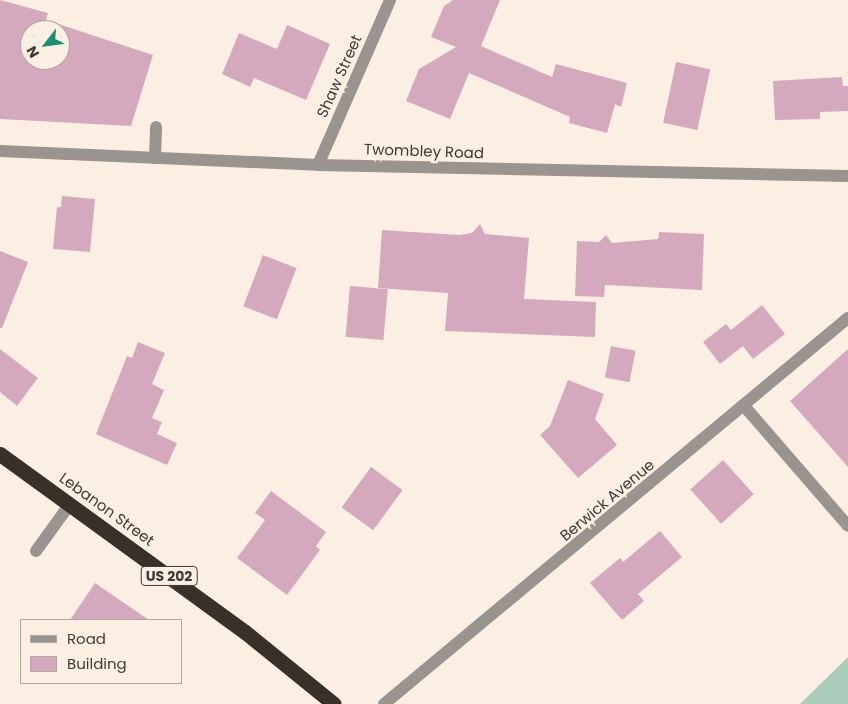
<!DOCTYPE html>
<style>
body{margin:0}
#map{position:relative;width:848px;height:704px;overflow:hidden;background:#fbefe3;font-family:Poppins,sans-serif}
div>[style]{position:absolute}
.green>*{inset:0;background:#aacdbb}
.building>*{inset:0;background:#d5a9bd;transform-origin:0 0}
.minor>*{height:12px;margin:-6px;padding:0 6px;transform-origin:6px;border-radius:6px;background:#99948f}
.highway>*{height:15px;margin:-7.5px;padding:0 7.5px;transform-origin:7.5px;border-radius:7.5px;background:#393027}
span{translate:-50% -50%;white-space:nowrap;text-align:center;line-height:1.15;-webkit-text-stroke:5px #fbefe3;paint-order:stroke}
.shield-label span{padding:1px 4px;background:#fbefe3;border:1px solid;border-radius:4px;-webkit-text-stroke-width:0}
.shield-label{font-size:14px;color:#3e3a35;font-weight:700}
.street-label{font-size:15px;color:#3e3a35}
.legend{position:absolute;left:20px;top:619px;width:162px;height:65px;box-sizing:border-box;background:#fbefe3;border:1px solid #afa79d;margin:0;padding:6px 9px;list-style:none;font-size:15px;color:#3e3a35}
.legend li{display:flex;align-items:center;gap:10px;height:25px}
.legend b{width:25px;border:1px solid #afa79d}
.north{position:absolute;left:20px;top:20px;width:50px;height:50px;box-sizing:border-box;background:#fbefe3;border:1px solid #afa79d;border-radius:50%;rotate:240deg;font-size:14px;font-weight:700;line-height:20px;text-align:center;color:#3e3a35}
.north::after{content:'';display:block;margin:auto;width:18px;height:22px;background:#1d8f70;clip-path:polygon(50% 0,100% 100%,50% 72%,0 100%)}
</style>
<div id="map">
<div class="green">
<i style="clip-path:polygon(848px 657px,848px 704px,800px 704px)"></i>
</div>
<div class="building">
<i style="clip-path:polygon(evenodd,0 0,48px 13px,46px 20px,153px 55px,131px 126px,0 119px,0 0,30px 30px,60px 30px,60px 60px,30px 60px,30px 30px)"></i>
<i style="clip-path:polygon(453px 0,500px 0,481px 46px,552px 77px,556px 64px,627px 83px,621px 107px,615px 104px,607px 133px,569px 123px,570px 117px,469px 73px,450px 119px,406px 101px,419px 69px,456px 47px,431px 37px,444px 6px)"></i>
<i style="clip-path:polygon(287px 25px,330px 44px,306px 100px,254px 78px,250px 87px,222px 74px,239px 33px,277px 49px)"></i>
<i style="left:676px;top:62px;width:35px;height:62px;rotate:12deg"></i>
<i style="clip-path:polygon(842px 77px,843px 86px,848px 86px,848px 111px,820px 112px,820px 119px,775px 120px,773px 81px)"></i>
<i style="clip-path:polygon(62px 196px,95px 199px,90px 252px,53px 249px,57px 207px,61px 207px)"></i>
<i style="clip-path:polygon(480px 224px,485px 234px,529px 238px,524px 299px,596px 302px,595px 337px,445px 331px,448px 293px,378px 288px,382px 230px,459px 235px,472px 233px)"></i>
<i style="clip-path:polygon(659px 232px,704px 234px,702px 290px,605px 285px,604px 297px,575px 296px,577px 241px,599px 242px,606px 235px,612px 243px,658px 239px)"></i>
<i style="clip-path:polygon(0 251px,28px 262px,2px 328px,0 328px)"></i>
<i style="left:263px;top:255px;width:36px;height:55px;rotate:21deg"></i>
<i style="left:350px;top:286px;width:38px;height:51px;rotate:5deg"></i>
<i style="clip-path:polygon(762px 305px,785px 334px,753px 359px,735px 336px,743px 346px,720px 364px,703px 342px,726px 324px,731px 330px)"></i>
<i style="clip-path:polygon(138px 342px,165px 353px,152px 384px,164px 390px,152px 418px,162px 422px,157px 434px,177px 443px,167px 465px,96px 434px,127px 356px,132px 358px)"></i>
<i style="left:611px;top:346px;width:25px;height:32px;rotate:11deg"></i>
<i style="clip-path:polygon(0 349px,38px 378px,17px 406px,0 392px)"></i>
<i style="clip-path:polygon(848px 349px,848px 467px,790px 401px)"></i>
<i style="clip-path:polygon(568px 380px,604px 394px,595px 419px,617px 445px,578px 478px,540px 435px,550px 426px)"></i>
<i style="left:723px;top:460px;width:46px;height:44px;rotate:48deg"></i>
<i style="left:371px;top:467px;width:39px;height:50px;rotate:36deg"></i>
<i style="clip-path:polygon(271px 491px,326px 532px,316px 546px,320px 550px,287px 595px,237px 558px,265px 520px,255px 513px)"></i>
<i style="clip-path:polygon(660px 531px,682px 557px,638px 594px,644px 601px,622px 620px,590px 583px,620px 558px,623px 562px)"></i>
<i style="clip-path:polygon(95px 583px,149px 620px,70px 620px)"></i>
</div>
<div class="minor">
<i style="left:0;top:151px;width:318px;rotate:2.5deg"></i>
<i style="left:318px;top:165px;width:530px;rotate:1.19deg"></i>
<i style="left:155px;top:158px;width:31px;rotate:-88deg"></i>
<i style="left:318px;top:165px;width:180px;rotate:-66.4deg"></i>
<i style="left:745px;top:407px;width:157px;rotate:49.1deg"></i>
<i style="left:36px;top:551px;width:58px;rotate:-54.1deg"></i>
<i style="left:384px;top:704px;width:604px;rotate:-39.76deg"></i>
</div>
<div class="highway">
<i style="left:0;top:454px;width:303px;rotate:36deg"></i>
<i style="left:245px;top:632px;width:114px;rotate:39deg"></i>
</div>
<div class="shield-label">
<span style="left:169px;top:576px">US 202</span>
</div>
<div class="street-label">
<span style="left:339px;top:76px;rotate:-66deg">Shaw Street</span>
<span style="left:424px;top:151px;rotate:2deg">Twombley Road</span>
<span style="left:607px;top:500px;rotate:-40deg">Berwick Avenue</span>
<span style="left:107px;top:509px;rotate:36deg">Lebanon Street</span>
</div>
<ul class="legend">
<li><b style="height:6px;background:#99948f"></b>Road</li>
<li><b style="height:14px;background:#d5a9bd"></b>Building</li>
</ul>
<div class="north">N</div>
</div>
